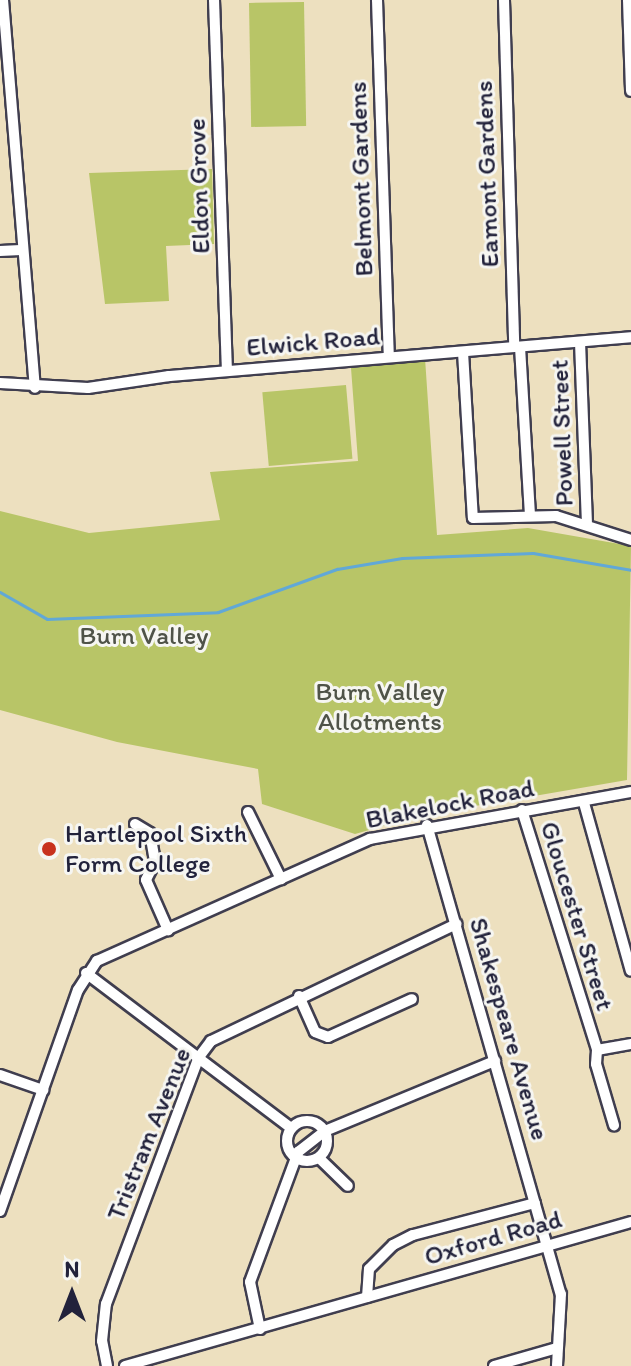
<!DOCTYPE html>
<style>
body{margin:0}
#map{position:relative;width:631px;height:1366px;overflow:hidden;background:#ede0bf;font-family:Itim,sans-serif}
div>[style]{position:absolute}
.green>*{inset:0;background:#b8c567;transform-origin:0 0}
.stream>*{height:3px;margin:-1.5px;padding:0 1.5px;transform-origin:1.5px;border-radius:1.5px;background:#61a8d7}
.roads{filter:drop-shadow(2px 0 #403e4f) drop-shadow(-2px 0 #403e4f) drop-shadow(0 2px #403e4f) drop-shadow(0 -2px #403e4f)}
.minor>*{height:10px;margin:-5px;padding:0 5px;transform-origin:5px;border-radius:5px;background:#fff}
.minor>.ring{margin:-5px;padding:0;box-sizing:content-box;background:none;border:10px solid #fff;border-radius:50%}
.dots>*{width:22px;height:22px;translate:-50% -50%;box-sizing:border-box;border:4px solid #f6f6f2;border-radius:50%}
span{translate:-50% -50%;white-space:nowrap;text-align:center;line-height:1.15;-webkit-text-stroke:6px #f6f6f2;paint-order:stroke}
.street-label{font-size:26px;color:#22223b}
.park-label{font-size:26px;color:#4f5348}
.poi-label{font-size:26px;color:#22223b}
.left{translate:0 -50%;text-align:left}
.north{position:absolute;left:32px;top:1254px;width:80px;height:80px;-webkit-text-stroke:6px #f6f6f2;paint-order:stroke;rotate:0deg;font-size:22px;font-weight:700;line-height:32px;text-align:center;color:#22223b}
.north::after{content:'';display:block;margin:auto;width:28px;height:36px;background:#22223b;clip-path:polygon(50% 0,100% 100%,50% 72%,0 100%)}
</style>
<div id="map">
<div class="green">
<i style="left:304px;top:2px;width:124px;height:55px;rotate:89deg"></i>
<i style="clip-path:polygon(212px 169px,214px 244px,166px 246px,169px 301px,105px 304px,89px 173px)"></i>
<i style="clip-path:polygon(425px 358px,437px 535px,528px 528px,631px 546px,627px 780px,423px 815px,355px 834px,262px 804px,258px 769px,117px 742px,0 710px,0 511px,89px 533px,220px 520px,210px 472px,358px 461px,351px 368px)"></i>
<i style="left:346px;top:385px;width:74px;height:84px;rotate:85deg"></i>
</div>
<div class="stream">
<i style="left:0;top:592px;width:54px;rotate:29.9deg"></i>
<i style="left:47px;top:619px;width:171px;rotate:-2.3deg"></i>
<i style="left:218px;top:612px;width:127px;rotate:-19.9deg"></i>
<i style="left:337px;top:569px;width:66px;rotate:-9.6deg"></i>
<i style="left:402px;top:558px;width:131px;rotate:-2.2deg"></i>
<i style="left:533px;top:553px;width:99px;rotate:9.8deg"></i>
</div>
<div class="roads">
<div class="minor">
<i style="left:3px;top:0;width:389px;rotate:85.3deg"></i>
<i style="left:214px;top:0;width:371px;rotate:88deg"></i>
<i style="left:377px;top:0;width:357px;rotate:88.1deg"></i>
<i style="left:504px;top:0;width:347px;rotate:88.3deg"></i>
<i style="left:628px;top:0;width:91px;rotate:88.1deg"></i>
<i style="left:0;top:251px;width:21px;rotate:-3deg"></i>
<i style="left:580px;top:342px;width:180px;rotate:87.8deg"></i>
<i style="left:520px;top:347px;width:167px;rotate:86.6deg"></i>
<i style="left:463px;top:352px;width:166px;rotate:86.6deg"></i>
<i style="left:473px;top:518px;width:83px;rotate:-1.4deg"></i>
<i style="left:556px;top:516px;width:79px;rotate:17.7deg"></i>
<i style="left:0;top:383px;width:88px;rotate:3.3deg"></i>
<i style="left:88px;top:388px;width:82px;rotate:-8.4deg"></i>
<i style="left:169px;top:376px;width:464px;rotate:-4.8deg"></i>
<i style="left:584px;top:803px;width:174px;rotate:74.4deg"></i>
<i style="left:522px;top:810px;width:251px;rotate:72.6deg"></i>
<i style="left:597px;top:1050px;width:14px;rotate:94deg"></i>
<i style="left:596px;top:1064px;width:64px;rotate:73.6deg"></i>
<i style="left:248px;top:812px;width:75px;rotate:63.8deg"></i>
<i style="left:135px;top:824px;width:17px;rotate:31deg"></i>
<i style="left:150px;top:833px;width:29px;rotate:80deg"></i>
<i style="left:155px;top:862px;width:20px;rotate:117deg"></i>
<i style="left:146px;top:880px;width:55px;rotate:66.3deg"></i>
<i style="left:427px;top:825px;width:488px;rotate:74.1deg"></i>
<i style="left:561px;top:1294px;width:72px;rotate:93.2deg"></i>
<i style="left:86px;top:973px;width:257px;rotate:37.1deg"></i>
<i style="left:299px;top:996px;width:39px;rotate:66deg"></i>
<i style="left:315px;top:1032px;width:14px;rotate:21deg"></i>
<i style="left:328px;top:1037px;width:92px;rotate:-24.3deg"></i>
<i style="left:597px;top:1050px;width:35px;rotate:-10deg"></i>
<i style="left:0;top:1075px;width:46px;rotate:19.2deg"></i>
<i class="ring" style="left:287px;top:1121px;width:30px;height:30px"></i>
<i style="left:319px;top:1158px;width:40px;rotate:44deg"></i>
<i style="left:0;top:1211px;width:234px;rotate:-70.6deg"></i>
<i style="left:78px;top:990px;width:35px;rotate:-57deg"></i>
<i style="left:97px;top:961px;width:299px;rotate:-24.1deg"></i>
<i style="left:370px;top:839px;width:265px;rotate:-10.2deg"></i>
<i style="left:367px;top:1297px;width:28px;rotate:-86deg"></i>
<i style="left:369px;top:1269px;width:34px;rotate:-45deg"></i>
<i style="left:393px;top:1245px;width:22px;rotate:-27deg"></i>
<i style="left:413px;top:1235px;width:126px;rotate:-14.7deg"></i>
<i style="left:260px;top:1329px;width:48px;rotate:-102deg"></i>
<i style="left:250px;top:1282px;width:139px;rotate:-69.7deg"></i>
<i style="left:298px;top:1152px;width:34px;rotate:-38deg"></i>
<i style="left:325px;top:1131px;width:184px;rotate:-22.4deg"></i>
<i style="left:107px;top:1366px;width:25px;rotate:-101deg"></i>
<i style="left:102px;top:1341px;width:37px;rotate:-84deg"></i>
<i style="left:106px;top:1304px;width:264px;rotate:-69.4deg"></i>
<i style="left:199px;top:1057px;width:20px;rotate:-53deg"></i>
<i style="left:211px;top:1041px;width:272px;rotate:-25.5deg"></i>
<i style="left:125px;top:1366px;width:526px;rotate:-15.89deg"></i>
<i style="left:494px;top:1366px;width:66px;rotate:-15.9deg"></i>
</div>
</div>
<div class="dots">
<i style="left:49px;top:849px;background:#c8321e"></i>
</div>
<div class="street-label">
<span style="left:487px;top:174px;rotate:-92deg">Eamont Gardens</span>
<span style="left:361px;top:179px;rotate:-92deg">Belmont Gardens</span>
<span style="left:199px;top:186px;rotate:-92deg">Eldon Grove</span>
<span style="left:313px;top:342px;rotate:-5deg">Elwick Road</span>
<span style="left:562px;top:433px;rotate:-92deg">Powell Street</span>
<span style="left:450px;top:804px;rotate:-11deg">Blakelock Road</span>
<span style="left:577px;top:916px;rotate:73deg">Gloucester Street</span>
<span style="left:509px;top:1029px;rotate:74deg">Shakespeare Avenue</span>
<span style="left:149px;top:1134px;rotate:-68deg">Tristram Avenue</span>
<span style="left:493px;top:1238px;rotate:-16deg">Oxford Road</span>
</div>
<div class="park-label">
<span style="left:144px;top:636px">Burn Valley</span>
<span style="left:380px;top:707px">Burn Valley<br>Allotments</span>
</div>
<div class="poi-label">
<span class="left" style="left:65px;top:849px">Hartlepool Sixth<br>Form College</span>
</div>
<div class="north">N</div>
</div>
